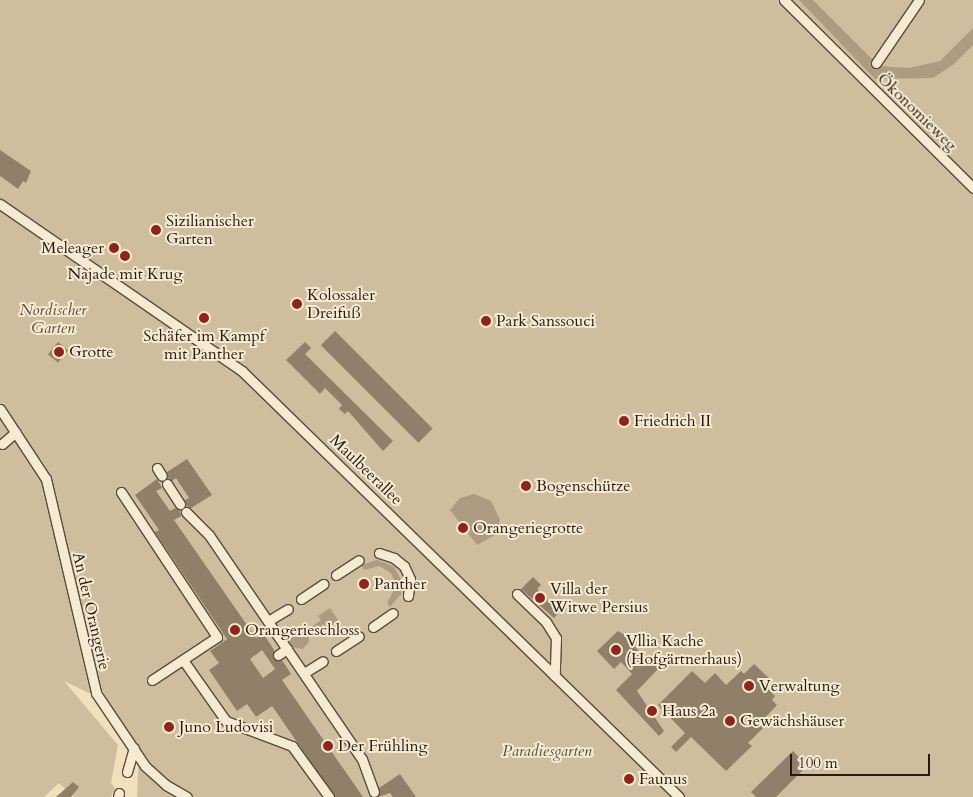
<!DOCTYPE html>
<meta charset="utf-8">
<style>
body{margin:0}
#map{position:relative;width:973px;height:797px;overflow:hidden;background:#f1e0b9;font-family:Cardo,serif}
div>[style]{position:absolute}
.green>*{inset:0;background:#cfbe9d}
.water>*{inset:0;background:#ad9c81}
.building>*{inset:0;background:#918069;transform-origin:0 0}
.roads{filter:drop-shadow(1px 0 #5b4b3c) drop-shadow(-1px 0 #5b4b3c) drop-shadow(0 1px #5b4b3c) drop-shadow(0 -1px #5b4b3c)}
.minor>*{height:9px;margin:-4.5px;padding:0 4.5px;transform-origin:4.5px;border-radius:4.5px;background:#f6ebd2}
.dots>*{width:14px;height:14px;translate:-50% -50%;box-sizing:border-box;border:2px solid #f6ebd2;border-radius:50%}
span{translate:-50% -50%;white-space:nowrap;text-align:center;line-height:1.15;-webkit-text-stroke:4px #f6ebd2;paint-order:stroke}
.street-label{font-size:16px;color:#291913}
.poi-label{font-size:16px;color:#291913}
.left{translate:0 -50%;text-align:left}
.right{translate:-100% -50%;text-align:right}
.park-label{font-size:16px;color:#5b4b3c;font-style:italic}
.scale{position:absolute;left:790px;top:754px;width:140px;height:22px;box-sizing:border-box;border:2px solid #291913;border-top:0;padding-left:6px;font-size:15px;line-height:18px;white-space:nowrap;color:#291913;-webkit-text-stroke:4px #f6ebd2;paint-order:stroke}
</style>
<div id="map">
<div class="green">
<i style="clip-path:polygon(0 0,973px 0,973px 797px,137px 797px,139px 751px,110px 709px,103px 691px,93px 695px,64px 681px,118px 745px,111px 783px,115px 788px,111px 797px,74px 797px,59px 783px,44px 797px,0 797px)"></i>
</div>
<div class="water">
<i style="clip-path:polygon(799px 0,813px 0,879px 66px,909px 68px,940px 61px,973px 28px,973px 45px,953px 65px,933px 78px,875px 79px)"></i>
<i style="clip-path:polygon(474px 494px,491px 501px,500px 520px,495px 535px,477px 545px,450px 510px,460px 498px)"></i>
<i style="clip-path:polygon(377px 560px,393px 566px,401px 579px,401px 594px,390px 607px,387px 603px,396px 586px,391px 573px,379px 566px,364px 570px,361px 565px)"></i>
<i style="clip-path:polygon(330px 608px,338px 620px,327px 629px,323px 624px,317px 632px,309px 634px,309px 642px,303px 649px,289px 647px,286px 639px,290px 630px,298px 627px,306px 631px,321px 620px,318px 616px)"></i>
</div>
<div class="building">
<i style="clip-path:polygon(0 150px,31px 171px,26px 183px,23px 181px,18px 189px,0 176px)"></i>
<i style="left:335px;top:331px;width:138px;height:20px;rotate:45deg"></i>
<i style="left:58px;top:342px;width:13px;height:16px;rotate:39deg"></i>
<i style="clip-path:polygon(305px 342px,311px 348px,305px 354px,393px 441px,383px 451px,348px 411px,345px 414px,339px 409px,342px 405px,325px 388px,320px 394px,286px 360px)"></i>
<i style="clip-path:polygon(187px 459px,212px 495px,191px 508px,186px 506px,185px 500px,189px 498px,176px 478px,172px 481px,168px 478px,167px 472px)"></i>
<i style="clip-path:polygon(evenodd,157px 479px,162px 488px,156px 491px,170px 511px,175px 508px,180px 510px,181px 516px,174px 520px,256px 638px,263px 633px,274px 650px,273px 659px,282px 660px,291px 674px,282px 680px,363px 797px,335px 797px,272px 706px,256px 717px,247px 704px,237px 711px,209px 670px,219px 663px,210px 651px,227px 639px,155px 532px,159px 530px,135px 495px,157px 479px,262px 650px,275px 669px,263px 678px,250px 659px,262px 650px)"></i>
<i style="clip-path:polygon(533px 577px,541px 585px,537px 589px,560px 611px,554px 618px,521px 589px)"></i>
<i style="clip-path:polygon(618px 631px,628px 637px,644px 658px,646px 656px,659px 668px,637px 691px,664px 731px,659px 736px,616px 690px,632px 674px,621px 662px,614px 669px,597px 651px)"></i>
<i style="clip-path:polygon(754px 664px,771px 680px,767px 688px,775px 696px,772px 700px,777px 705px,763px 720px,767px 724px,748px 743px,752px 746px,726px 771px,691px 737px,676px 752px,671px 747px,685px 733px,658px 705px,692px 671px,705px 683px,715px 673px,726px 685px,741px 671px,744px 674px)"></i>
<i style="clip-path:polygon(793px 751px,807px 766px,776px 797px,756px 797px,751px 792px)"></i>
<i style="clip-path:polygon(400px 774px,416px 797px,393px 797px,390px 793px,378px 797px,379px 788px)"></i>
<i style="clip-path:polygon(73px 782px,79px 787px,71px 797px,56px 797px)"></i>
</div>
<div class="roads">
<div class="minor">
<i style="left:784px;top:0;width:267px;rotate:44.8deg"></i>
<i style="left:876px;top:63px;width:76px;rotate:-55.7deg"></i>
<i style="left:0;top:204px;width:294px;rotate:34.6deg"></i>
<i style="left:242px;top:371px;width:610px;rotate:44.27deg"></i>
<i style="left:0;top:409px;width:84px;rotate:56.7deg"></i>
<i style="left:46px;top:479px;width:220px;rotate:76.8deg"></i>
<i style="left:96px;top:693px;width:88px;rotate:56.1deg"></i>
<i style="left:145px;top:766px;width:28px;rotate:42deg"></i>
<i style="left:166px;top:785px;width:24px;rotate:30deg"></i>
<i style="left:2px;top:444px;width:18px;rotate:-41deg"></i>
<i style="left:157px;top:468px;width:9px;rotate:58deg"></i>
<i style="left:167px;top:484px;width:24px;rotate:57deg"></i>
<i style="left:121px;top:492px;width:174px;rotate:56.5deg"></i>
<i style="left:217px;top:637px;width:78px;rotate:146.5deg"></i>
<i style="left:186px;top:512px;width:33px;rotate:45deg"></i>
<i style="left:209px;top:535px;width:271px;rotate:55.7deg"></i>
<i style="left:362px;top:759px;width:35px;rotate:70deg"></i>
<i style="left:379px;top:553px;width:16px;rotate:18deg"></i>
<i style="left:394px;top:558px;width:13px;rotate:39deg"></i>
<i style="left:404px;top:566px;width:14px;rotate:65deg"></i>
<i style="left:410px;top:579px;width:17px;rotate:97deg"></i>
<i style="left:336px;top:575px;width:27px;rotate:-33deg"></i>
<i style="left:517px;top:594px;width:40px;rotate:44deg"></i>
<i style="left:546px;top:622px;width:19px;rotate:58deg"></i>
<i style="left:556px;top:638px;width:38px;rotate:92deg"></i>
<i style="left:301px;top:599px;width:27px;rotate:-34deg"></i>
<i style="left:268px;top:621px;width:23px;rotate:-31deg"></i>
<i style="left:373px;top:627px;width:24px;rotate:-35deg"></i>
<i style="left:336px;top:651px;width:27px;rotate:-33deg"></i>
<i style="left:278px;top:655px;width:11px;rotate:-34deg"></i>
<i style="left:183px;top:660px;width:75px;rotate:54.8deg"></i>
<i style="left:226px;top:721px;width:71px;rotate:20.7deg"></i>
<i style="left:292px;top:746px;width:63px;rotate:54deg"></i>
<i style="left:304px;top:673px;width:22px;rotate:-32deg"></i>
<i style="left:127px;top:772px;width:25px;rotate:-74deg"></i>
<i style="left:118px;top:797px;width:4px;rotate:-76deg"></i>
</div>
</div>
<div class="dots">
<i style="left:156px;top:230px;background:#8f2418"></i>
<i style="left:114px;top:248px;background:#8f2418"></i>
<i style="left:125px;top:256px;background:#8f2418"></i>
<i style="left:297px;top:304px;background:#8f2418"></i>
<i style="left:204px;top:318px;background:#8f2418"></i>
<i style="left:486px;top:321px;background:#8f2418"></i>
<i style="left:59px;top:352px;background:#8f2418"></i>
<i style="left:624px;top:421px;background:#8f2418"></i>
<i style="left:526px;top:486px;background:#8f2418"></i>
<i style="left:463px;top:528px;background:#8f2418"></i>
<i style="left:364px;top:584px;background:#8f2418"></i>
<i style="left:540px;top:598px;background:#8f2418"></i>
<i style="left:235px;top:630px;background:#8f2418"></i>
<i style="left:616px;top:650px;background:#8f2418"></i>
<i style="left:749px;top:686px;background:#8f2418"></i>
<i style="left:652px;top:711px;background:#8f2418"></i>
<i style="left:730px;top:721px;background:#8f2418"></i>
<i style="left:169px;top:727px;background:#8f2418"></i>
<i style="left:328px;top:746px;background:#8f2418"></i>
<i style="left:629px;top:779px;background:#8f2418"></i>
</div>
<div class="street-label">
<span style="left:917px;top:112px;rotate:44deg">Ökonomieweg</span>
<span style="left:366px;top:470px;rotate:44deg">Maulbeerallee</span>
<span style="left:91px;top:611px;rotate:77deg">An der Orangerie</span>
</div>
<div class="poi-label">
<span class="left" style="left:166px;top:230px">Sizilianischer<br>Garten</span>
<span class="right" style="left:104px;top:248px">Meleager</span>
<span style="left:125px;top:274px">Najade mit Krug</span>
<span class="left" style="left:307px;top:304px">Kolossaler<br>Dreifuß</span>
<span class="left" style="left:496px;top:321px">Park Sanssouci</span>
<span style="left:204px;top:345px">Schäfer im Kampf<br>mit Panther</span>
<span class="left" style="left:69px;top:352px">Grotte</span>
<span class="left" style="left:634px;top:421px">Friedrich II</span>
<span class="left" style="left:536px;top:486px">Bogenschütze</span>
<span class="left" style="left:473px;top:528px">Orangeriegrotte</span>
<span class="left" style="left:374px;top:584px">Panther</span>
<span class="left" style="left:550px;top:598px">Villa der<br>Witwe Persius</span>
<span class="left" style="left:245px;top:630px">Orangerieschloss</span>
<span class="left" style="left:626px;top:650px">Vllia Kache<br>(Hofgärtnerhaus)</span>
<span class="left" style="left:759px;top:686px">Verwaltung</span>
<span class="left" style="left:662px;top:711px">Haus 2a</span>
<span class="left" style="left:740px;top:721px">Gewächshäuser</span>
<span class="left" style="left:179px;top:727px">Juno Ludovisi</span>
<span class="left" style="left:338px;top:746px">Der Frühling</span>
<span class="left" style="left:639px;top:779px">Faunus</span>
</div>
<div class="park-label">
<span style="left:53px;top:319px">Nordischer<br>Garten</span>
<span style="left:547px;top:751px">Paradiesgarten</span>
</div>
<div class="scale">100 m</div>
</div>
